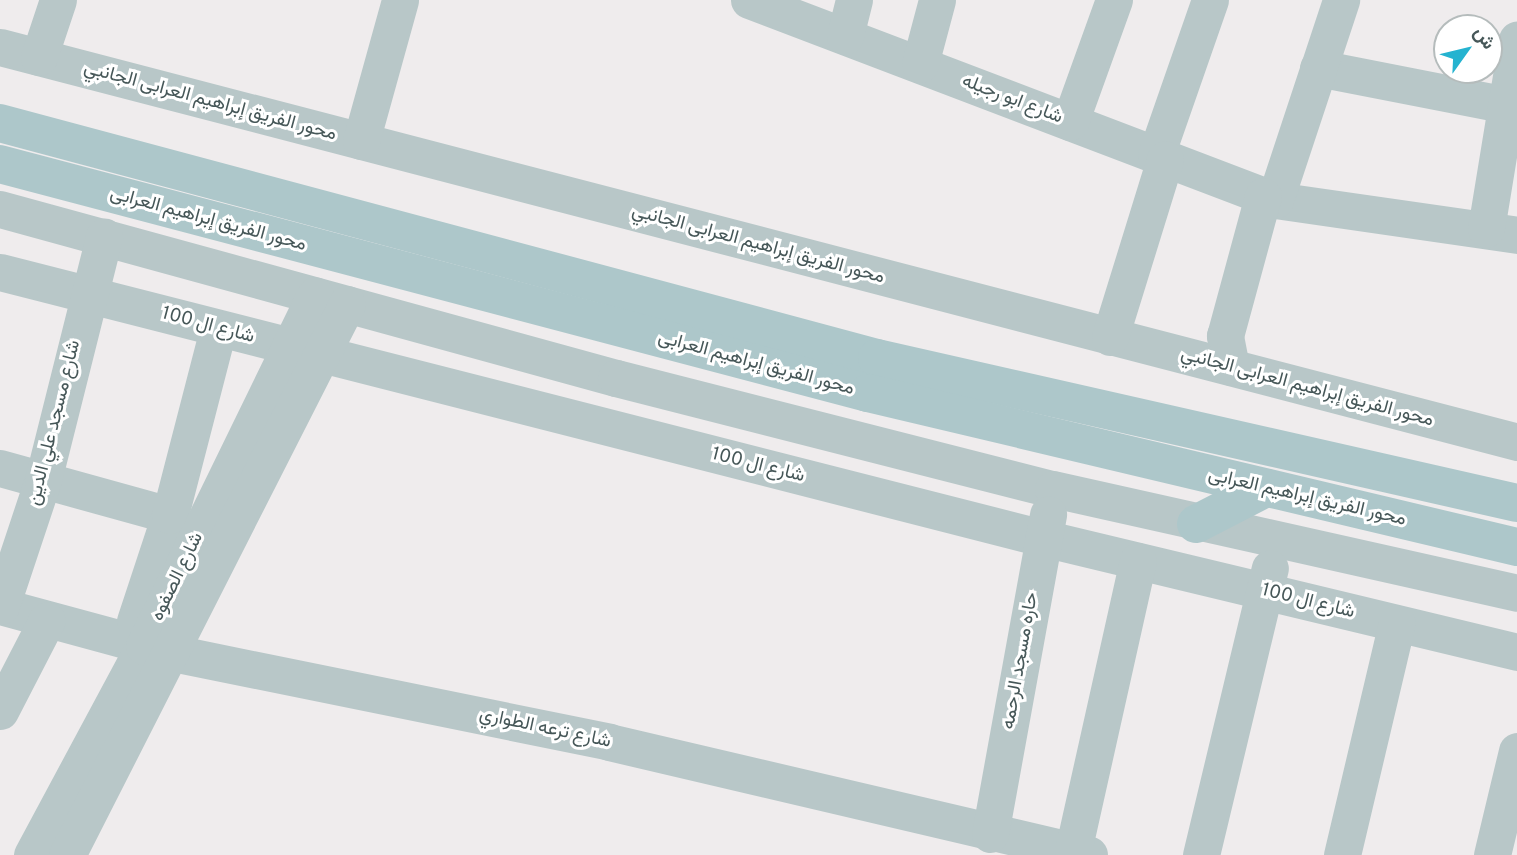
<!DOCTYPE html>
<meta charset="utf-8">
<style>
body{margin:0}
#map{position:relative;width:1517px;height:855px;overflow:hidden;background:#efeced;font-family:Overpass,Vazirmatn,sans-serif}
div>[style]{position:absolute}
.minor>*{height:37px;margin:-18.5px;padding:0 18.5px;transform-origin:18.5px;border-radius:18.5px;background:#b8c7c8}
.major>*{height:38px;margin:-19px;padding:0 19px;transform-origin:19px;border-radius:19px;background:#adc7ca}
span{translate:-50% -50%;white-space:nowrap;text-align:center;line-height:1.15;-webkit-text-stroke:6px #fff;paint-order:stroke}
.street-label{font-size:19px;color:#465758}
.north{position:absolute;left:1433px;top:14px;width:70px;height:70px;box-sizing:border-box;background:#fff;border:2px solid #b5bcbc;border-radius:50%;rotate:56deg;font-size:19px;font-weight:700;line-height:28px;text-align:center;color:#465758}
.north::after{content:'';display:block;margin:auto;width:24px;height:32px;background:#25b3d0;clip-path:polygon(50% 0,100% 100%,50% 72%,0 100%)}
</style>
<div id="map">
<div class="minor">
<i style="left:749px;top:0;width:563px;rotate:20.82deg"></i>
<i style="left:1275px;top:200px;width:245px;rotate:8.2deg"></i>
<i style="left:845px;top:36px;width:37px;rotate:-76deg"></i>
<i style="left:0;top:47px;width:1568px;rotate:14.59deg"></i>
<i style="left:39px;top:57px;width:60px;rotate:-71.6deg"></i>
<i style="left:920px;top:64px;width:66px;rotate:-75.1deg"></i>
<i style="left:1318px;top:68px;width:192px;rotate:11.1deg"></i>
<i style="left:1070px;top:122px;width:130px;rotate:-70.2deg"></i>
<i style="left:361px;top:141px;width:146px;rotate:-74.5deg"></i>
<i style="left:1156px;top:155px;width:164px;rotate:-70.8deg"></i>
<i style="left:1275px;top:200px;width:211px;rotate:-71.7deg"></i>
<i style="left:0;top:209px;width:639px;rotate:15.34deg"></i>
<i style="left:616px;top:378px;width:451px;rotate:14.3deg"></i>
<i style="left:1053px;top:489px;width:476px;rotate:12.6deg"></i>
<i style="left:1486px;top:229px;width:192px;rotate:-80.7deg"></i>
<i style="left:0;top:272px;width:1076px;rotate:14.31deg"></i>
<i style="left:1043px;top:538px;width:488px;rotate:13.5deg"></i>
<i style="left:1110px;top:337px;width:186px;rotate:-72.8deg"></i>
<i style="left:1231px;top:367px;width:32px;rotate:-101deg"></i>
<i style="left:1225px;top:336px;width:145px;rotate:-74.8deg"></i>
<i style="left:0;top:468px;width:176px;rotate:15.5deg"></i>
<i style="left:0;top:606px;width:179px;rotate:15.2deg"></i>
<i style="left:173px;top:653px;width:445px;rotate:11.5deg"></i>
<i style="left:609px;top:742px;width:493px;rotate:13.2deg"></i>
<i style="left:1px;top:606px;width:133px;rotate:-71.6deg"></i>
<i style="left:43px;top:480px;width:251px;rotate:-75.9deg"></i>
<i style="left:135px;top:621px;width:112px;rotate:-71.7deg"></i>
<i style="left:170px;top:515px;width:192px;rotate:-75.5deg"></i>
<i style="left:0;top:711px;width:102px;rotate:-62.7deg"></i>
<i style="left:990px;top:834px;width:325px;rotate:-79.7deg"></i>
<i style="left:1073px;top:851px;width:297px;rotate:-77.4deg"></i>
<i style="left:32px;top:855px;width:237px;rotate:-61.8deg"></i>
<i style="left:144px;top:646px;width:390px;rotate:-64deg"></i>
<i style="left:67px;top:855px;width:618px;rotate:-63.06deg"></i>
<i style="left:1201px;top:855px;width:295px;rotate:-76.5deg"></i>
<i style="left:1342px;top:855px;width:238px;rotate:-76.7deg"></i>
<i style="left:1492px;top:855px;width:107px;rotate:-76.5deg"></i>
</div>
<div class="major">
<i style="left:0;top:123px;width:908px;rotate:15deg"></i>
<i style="left:877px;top:358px;width:656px;rotate:12.77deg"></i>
<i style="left:0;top:164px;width:898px;rotate:14.78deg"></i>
<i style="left:868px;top:393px;width:667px;rotate:13.35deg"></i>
<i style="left:1196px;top:524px;width:79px;rotate:-27.2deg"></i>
</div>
<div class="street-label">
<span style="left:1012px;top:100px;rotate:21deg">شارع ابو رجيله</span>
<span style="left:210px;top:102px;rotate:15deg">محور الفريق إبراهيم العرابى الجانبي</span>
<span style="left:208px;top:220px;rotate:15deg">محور الفريق إبراهيم العرابى</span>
<span style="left:758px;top:245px;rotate:15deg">محور الفريق إبراهيم العرابى الجانبي</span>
<span style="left:208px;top:326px;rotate:15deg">شارع ال 100</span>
<span style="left:756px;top:364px;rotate:15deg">محور الفريق إبراهيم العرابى</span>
<span style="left:1307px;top:388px;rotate:15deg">محور الفريق إبراهيم العرابى الجانبي</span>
<span style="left:55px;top:423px;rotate:-76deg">شارع مسجد علي الدين</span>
<span style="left:758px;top:466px;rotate:14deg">شارع ال 100</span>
<span style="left:1307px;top:498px;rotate:13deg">محور الفريق إبراهيم العرابى</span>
<span style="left:178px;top:577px;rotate:-64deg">شارع الصفوه</span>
<span style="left:1308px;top:602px;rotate:14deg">شارع ال 100</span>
<span style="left:1021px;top:661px;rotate:-80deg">حاره مسجد الرحمه</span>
<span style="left:545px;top:729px;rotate:12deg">شارع ترعه الطواري</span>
</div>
<div class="north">ش</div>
</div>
